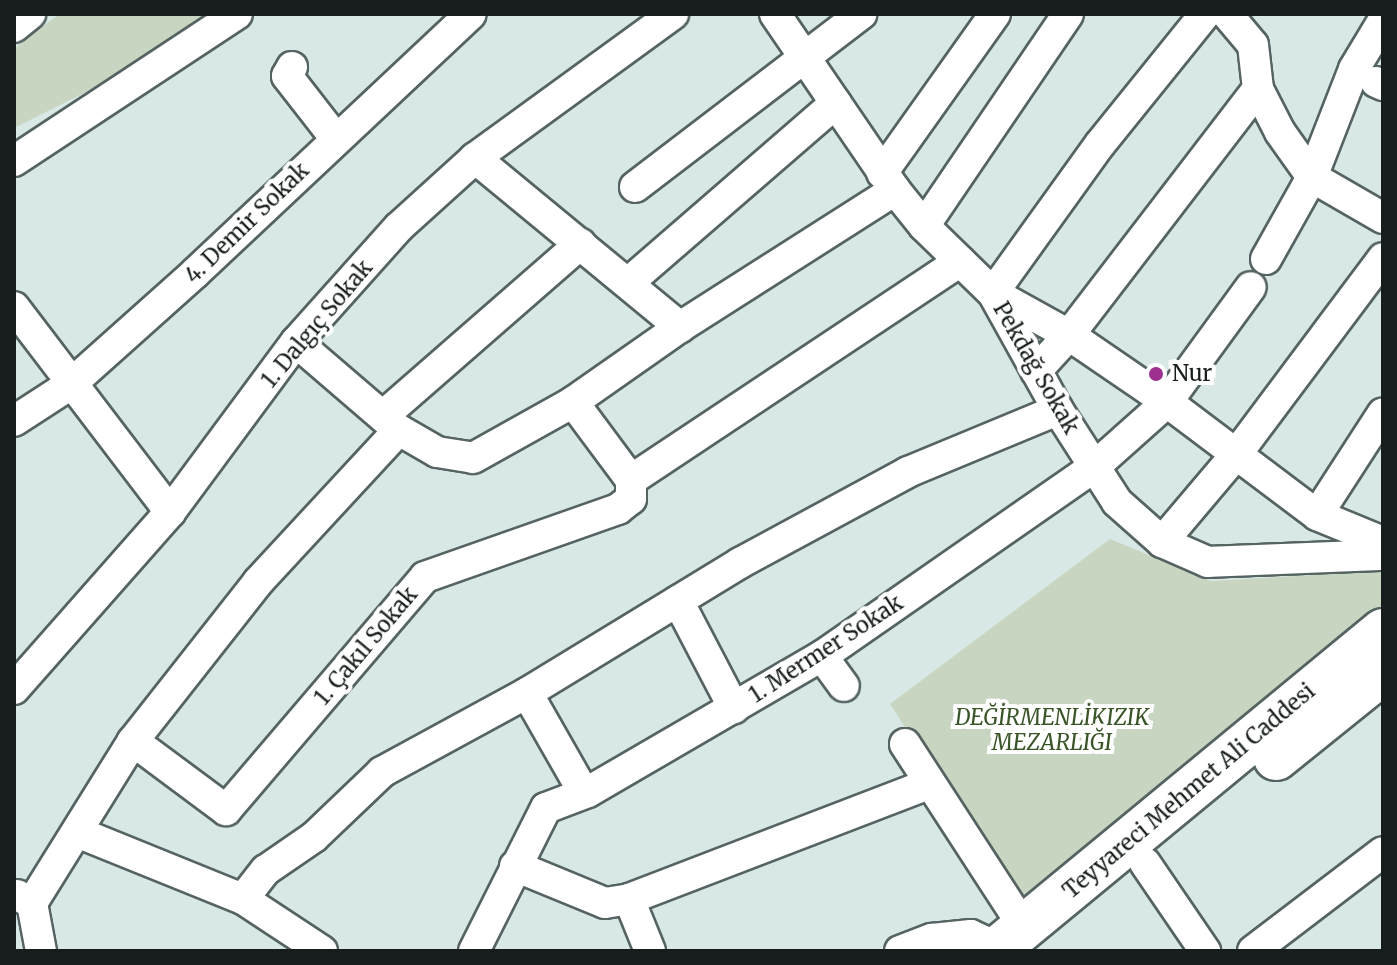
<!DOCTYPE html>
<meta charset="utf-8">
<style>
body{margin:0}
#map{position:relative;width:1397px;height:965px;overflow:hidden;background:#d8e8e6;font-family:Merriweather,serif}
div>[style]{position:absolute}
.green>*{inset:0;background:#c8d5c1}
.roads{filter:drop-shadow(2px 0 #556362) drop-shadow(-2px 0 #556362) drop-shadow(0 2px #556362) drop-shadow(0 -2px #556362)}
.minor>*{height:30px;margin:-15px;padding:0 15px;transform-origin:15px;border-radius:15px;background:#fff}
.primary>*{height:44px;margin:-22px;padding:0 22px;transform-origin:22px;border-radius:22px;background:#fff}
.dots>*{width:22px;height:22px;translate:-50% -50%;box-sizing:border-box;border:4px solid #fff;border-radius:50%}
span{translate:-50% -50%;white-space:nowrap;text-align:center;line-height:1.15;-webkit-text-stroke:8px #fff;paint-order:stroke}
.street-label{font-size:22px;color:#171d1d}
.poi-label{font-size:22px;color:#171d1d}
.left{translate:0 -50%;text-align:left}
.park-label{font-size:22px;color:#3a5628;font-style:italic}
.frame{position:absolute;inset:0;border:16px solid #171d1d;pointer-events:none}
</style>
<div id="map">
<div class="green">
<i style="clip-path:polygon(59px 14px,215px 14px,120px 75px,14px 128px,14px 49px)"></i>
<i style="clip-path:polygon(1110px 539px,1211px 581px,1383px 571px,1383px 618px,1020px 905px,890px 704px)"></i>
</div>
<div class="roads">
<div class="minor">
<i style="left:775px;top:14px;width:213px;rotate:55.7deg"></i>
<i style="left:895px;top:190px;width:46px;rotate:51.1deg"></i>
<i style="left:924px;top:226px;width:96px;rotate:44.2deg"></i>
<i style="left:993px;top:293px;width:134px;rotate:60.9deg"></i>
<i style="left:1058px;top:410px;width:109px;rotate:57.3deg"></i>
<i style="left:1117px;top:502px;width:60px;rotate:41.6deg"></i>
<i style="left:1162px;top:542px;width:50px;rotate:23.5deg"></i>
<i style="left:1208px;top:562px;width:175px;rotate:-2.3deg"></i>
<i style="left:1205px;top:14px;width:167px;rotate:128.9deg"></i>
<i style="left:1100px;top:144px;width:183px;rotate:125.7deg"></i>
<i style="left:993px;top:293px;width:87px;rotate:28.9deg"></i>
<i style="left:1069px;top:335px;width:119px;rotate:34.4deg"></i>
<i style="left:1167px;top:402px;width:188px;rotate:37deg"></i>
<i style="left:1317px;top:515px;width:71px;rotate:22.2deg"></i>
<i style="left:1227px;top:14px;width:40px;rotate:50deg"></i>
<i style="left:1253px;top:45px;width:44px;rotate:83.5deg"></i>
<i style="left:1258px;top:89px;width:48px;rotate:62.9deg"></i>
<i style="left:1280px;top:132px;width:55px;rotate:54.6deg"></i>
<i style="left:1312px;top:177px;width:82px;rotate:30deg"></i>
<i style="left:14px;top:27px;width:21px;rotate:-39deg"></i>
<i style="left:292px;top:67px;width:10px;rotate:119deg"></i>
<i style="left:287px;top:76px;width:80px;rotate:52.1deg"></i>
<i style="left:1376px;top:82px;width:8px;rotate:23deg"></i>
<i style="left:475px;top:158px;width:266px;rotate:39.5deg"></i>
<i style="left:14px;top:161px;width:267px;rotate:-33.4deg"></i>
<i style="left:882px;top:173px;width:195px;rotate:-54.6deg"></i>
<i style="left:635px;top:187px;width:285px;rotate:-37.4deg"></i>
<i style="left:924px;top:226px;width:256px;rotate:-55.8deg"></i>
<i style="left:1266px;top:259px;width:94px;rotate:-60.7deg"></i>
<i style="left:1312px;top:177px;width:116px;rotate:-68.7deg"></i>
<i style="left:1354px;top:69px;width:56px;rotate:-58.9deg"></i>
<i style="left:628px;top:283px;width:275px;rotate:-40.9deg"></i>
<i style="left:14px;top:307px;width:258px;rotate:52.7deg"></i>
<i style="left:296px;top:342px;width:133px;rotate:40.7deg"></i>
<i style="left:1036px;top:371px;width:49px;rotate:-47.5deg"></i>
<i style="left:1069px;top:335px;width:310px;rotate:-52.5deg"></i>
<i style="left:573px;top:402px;width:97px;rotate:53.4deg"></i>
<i style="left:383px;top:416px;width:262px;rotate:-41.1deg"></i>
<i style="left:14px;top:421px;width:68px;rotate:-33deg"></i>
<i style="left:71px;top:384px;width:166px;rotate:-41.8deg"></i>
<i style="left:195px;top:273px;width:378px;rotate:-43.2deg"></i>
<i style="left:1317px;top:515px;width:121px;rotate:-57.1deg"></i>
<i style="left:1162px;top:542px;width:118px;rotate:-49.8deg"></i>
<i style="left:1238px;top:452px;width:242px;rotate:-53.2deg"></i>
<i style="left:678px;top:601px;width:121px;rotate:62.4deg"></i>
<i style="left:822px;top:656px;width:37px;rotate:54deg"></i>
<i style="left:14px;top:689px;width:236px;rotate:-48.6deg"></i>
<i style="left:170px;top:512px;width:212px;rotate:-53.5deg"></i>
<i style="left:296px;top:342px;width:154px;rotate:-48.2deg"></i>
<i style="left:399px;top:227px;width:103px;rotate:-42.2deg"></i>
<i style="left:475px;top:158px;width:245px;rotate:-36deg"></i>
<i style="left:527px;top:693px;width:115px;rotate:60.3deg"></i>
<i style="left:133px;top:741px;width:116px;rotate:36.6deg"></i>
<i style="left:226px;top:810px;width:306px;rotate:-49.5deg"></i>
<i style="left:425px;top:577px;width:205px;rotate:-19.4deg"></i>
<i style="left:618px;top:509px;width:16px;rotate:-38deg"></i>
<i style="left:631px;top:499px;width:19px;rotate:-90deg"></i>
<i style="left:631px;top:480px;width:395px;rotate:-33.6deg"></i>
<i style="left:905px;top:744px;width:218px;rotate:57deg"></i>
<i style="left:77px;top:832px;width:179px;rotate:22deg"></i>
<i style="left:1145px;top:863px;width:107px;rotate:55.7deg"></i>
<i style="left:515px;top:866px;width:97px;rotate:22.3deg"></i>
<i style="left:605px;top:903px;width:24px;rotate:-9deg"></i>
<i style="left:629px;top:899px;width:56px;rotate:68deg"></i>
<i style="left:17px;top:895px;width:17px;rotate:28deg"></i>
<i style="left:32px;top:903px;width:49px;rotate:79.4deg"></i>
<i style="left:629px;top:899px;width:321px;rotate:-21deg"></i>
<i style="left:32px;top:903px;width:191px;rotate:-58.1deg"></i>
<i style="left:133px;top:741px;width:202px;rotate:-51.8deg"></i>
<i style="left:258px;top:582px;width:207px;rotate:-47.2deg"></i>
<i style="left:399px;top:430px;width:44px;rotate:30.1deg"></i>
<i style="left:437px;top:452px;width:36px;rotate:9deg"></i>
<i style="left:473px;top:458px;width:115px;rotate:-29.2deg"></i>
<i style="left:573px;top:402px;width:131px;rotate:-35deg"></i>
<i style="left:680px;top:327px;width:255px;rotate:-32.5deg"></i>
<i style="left:322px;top:951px;width:95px;rotate:-146.6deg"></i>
<i style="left:243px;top:899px;width:37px;rotate:-52deg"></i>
<i style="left:266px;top:870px;width:58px;rotate:-34.5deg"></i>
<i style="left:314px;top:837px;width:94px;rotate:-43.7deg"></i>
<i style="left:382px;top:772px;width:165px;rotate:-28.6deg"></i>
<i style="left:527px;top:693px;width:250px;rotate:-31.4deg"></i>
<i style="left:740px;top:563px;width:191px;rotate:-28.4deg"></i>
<i style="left:908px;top:472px;width:162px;rotate:-22.5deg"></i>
<i style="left:474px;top:951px;width:160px;rotate:-63.3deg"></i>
<i style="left:546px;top:808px;width:45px;rotate:-20.9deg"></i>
<i style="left:588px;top:792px;width:271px;rotate:-30.2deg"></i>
<i style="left:822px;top:656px;width:330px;rotate:-34.8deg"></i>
<i style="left:1093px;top:468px;width:99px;rotate:-41.7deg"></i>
<i style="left:1167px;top:402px;width:142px;rotate:-53.9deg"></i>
<i style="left:900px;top:951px;width:34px;rotate:-21deg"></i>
<i style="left:932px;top:939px;width:39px;rotate:-6deg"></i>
<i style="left:971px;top:935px;width:31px;rotate:25deg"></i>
<i style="left:1253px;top:951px;width:163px;rotate:-37.3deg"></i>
</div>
<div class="primary">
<i style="left:1276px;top:758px;width:137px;rotate:-38.8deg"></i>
<i style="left:995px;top:951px;width:503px;rotate:-39.51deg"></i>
</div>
</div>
<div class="dots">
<i style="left:1156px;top:374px;background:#9e308f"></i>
</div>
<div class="street-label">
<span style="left:247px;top:223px;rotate:-44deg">4. Demir Sokak</span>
<span style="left:317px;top:324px;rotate:-50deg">1. Dalgıç Sokak</span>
<span style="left:1036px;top:368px;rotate:60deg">Pekdağ Sokak</span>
<span style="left:366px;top:646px;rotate:-50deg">1. Çakıl Sokak</span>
<span style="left:826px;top:649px;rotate:-33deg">1. Mermer Sokak</span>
<span style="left:1189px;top:791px;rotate:-40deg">Teyyareci Mehmet Ali Caddesi</span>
</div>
<div class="poi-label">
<span class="left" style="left:1172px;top:374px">Nur</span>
</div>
<div class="park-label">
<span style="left:1052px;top:730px">DEĞİRMENLİKIZIK<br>MEZARLIĞI</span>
</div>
<div class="frame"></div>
</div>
